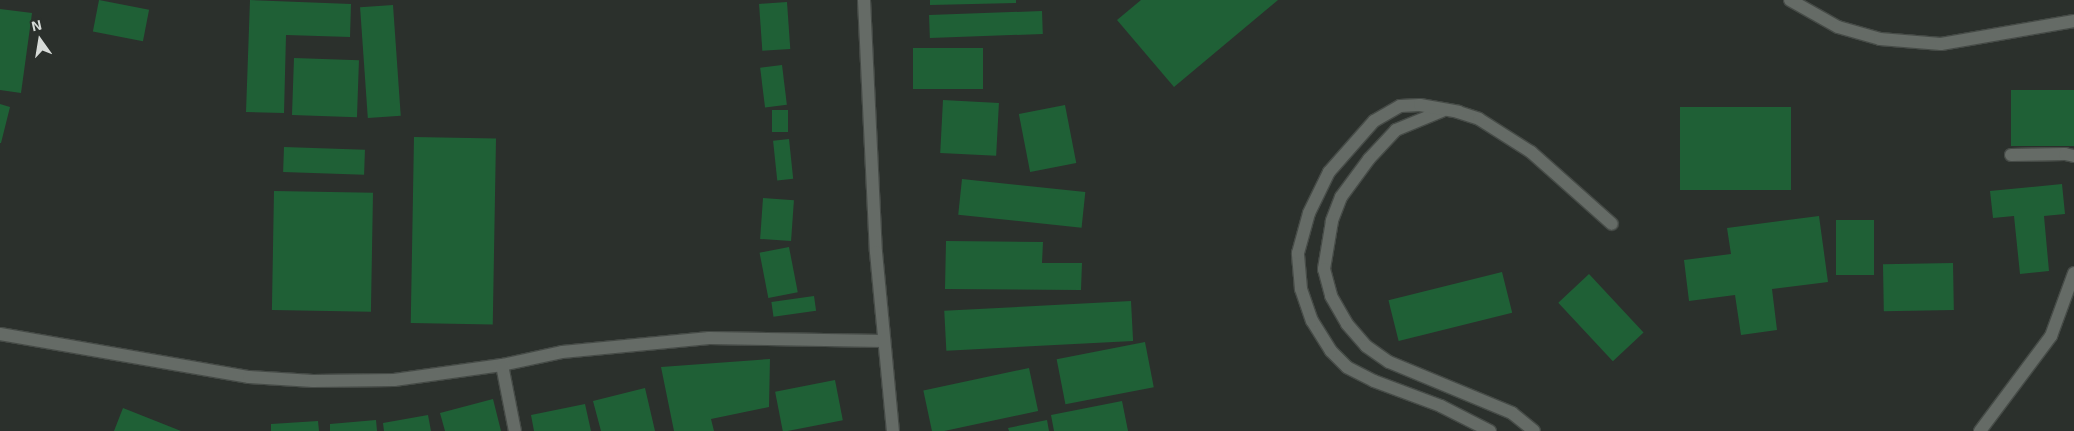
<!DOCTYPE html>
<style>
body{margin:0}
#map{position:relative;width:2074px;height:431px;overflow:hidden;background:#2b302c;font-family:"Exo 2",sans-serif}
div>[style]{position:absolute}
.building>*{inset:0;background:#1f6036;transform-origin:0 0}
.roads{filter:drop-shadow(1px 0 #464b47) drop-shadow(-1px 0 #464b47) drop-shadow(0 1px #464b47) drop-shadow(0 -1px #464b47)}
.service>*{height:12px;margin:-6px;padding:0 6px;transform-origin:6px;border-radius:6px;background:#656b66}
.minor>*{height:12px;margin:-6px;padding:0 6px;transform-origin:6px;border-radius:6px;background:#656b66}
.tertiary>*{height:12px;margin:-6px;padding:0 6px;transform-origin:6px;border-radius:6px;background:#656b66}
span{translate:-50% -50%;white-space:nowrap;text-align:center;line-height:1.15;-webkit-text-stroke:4px #2b302c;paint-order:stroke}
.north{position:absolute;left:15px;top:15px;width:50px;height:50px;-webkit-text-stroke:4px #2b302c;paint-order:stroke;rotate:347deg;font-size:14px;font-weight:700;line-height:20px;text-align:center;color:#d7dbd8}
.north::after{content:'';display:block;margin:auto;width:18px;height:22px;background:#d7dbd8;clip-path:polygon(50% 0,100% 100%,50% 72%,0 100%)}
</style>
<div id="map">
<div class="building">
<i style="left:99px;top:0;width:51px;height:32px;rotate:11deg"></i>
<i style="clip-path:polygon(250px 0,351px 4px,350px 37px,286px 35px,284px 113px,246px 112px)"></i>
<i style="clip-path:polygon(930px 0,1016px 0,1016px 3px,930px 5px)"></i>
<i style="clip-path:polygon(1141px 0,1278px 0,1174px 87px,1117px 20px)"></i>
<i style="left:787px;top:2px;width:47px;height:28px;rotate:86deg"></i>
<i style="left:393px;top:5px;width:111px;height:33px;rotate:86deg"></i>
<i style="clip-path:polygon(0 9px,32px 13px,21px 93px,0 90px)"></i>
<i style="left:1042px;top:11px;width:23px;height:113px;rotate:88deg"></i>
<i style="left:913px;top:48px;width:70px;height:41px"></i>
<i style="left:294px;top:58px;width:65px;height:57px;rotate:2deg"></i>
<i style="left:782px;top:65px;width:40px;height:22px;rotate:83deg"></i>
<i style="left:2074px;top:90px;width:56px;height:63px;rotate:90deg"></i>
<i style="left:943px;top:100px;width:56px;height:53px;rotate:3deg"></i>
<i style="clip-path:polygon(0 104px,10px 107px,1px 143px,0 143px)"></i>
<i style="left:1065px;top:105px;width:59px;height:47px;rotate:79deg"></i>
<i style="left:1680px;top:107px;width:111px;height:83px"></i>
<i style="left:772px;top:110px;width:16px;height:22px"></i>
<i style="left:414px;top:137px;width:82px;height:186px;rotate:1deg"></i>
<i style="left:789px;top:139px;width:40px;height:16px;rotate:84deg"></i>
<i style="left:284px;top:147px;width:81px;height:25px;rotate:2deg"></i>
<i style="left:962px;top:179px;width:124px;height:36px;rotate:6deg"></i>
<i style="clip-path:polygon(2062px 184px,2065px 214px,2044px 216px,2049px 271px,2020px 274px,2014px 216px,1993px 218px,1990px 191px)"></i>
<i style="left:274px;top:191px;width:99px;height:119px;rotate:1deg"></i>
<i style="left:763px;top:198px;width:31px;height:41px;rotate:4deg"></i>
<i style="clip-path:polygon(1819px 216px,1828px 282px,1772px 289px,1777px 330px,1741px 335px,1735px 295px,1689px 301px,1684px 260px,1731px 254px,1727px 228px)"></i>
<i style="left:1836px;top:220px;width:38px;height:55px"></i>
<i style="clip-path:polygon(946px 241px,1043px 242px,1042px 263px,1082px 263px,1081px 290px,945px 289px)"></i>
<i style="left:789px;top:247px;width:46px;height:30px;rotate:79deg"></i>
<i style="left:1953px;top:263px;width:47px;height:70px;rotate:89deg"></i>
<i style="left:1502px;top:272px;width:42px;height:117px;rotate:76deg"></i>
<i style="left:1589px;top:274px;width:80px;height:42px;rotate:47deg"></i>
<i style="left:814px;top:296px;width:15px;height:43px;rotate:82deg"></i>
<i style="left:1131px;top:301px;width:40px;height:187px;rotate:87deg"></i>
<i style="left:1145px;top:342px;width:46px;height:90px;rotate:79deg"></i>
<i style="clip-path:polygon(770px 359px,769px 407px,711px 419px,714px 431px,674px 431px,661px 367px)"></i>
<i style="left:1029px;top:368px;width:44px;height:108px;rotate:78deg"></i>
<i style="left:835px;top:380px;width:41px;height:61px;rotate:79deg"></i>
<i style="clip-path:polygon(645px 388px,655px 431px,601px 431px,593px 401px)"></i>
<i style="clip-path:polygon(493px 399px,501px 431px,445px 431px,440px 413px)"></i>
<i style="clip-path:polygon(1122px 401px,1128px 431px,1054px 431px,1051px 415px)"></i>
<i style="clip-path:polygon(585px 404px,591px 431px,534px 431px,531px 415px)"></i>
<i style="clip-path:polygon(123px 408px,181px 431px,114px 431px)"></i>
<i style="clip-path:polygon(428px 415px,431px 431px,384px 431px,383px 423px)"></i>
<i style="clip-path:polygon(376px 420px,377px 431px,330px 431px,330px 424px)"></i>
<i style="clip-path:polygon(1047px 420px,1049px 431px,1009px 431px,1008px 428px)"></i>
<i style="clip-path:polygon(318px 421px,319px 431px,271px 431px,271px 424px)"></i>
</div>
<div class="roads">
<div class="service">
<i style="left:1790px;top:0;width:55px;rotate:29.4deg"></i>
<i style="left:1838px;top:27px;width:44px;rotate:15.9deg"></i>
<i style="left:1880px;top:39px;width:61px;rotate:4.7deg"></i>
<i style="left:1941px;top:44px;width:135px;rotate:-9.8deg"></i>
<i style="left:1442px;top:111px;width:50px;rotate:157.6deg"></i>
<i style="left:1396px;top:130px;width:40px;rotate:133deg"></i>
<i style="left:1369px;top:159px;width:47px;rotate:126.4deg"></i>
<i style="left:1341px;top:197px;width:26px;rotate:111deg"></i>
<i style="left:1332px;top:221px;width:49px;rotate:99.5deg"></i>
<i style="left:1324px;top:269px;width:28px;rotate:75deg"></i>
<i style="left:1331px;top:296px;width:32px;rotate:60deg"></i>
<i style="left:1347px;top:324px;width:29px;rotate:49deg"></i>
<i style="left:1366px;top:346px;width:28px;rotate:35deg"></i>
<i style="left:1389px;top:362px;width:133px;rotate:22.5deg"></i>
<i style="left:1512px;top:413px;width:28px;rotate:39deg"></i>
<i style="left:2011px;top:155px;width:54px;rotate:-1.1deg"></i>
<i style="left:2065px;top:154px;width:9px;rotate:13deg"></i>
<i style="left:1490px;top:431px;width:55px;rotate:-153deg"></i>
<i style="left:1441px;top:406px;width:72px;rotate:-159.5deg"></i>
<i style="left:1374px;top:381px;width:30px;rotate:-153deg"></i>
<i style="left:1347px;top:367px;width:23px;rotate:-135deg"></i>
<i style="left:1331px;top:351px;width:36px;rotate:-122deg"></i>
<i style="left:1312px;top:321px;width:34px;rotate:-109deg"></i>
<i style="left:1301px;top:289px;width:36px;rotate:-95deg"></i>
<i style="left:1298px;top:253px;width:41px;rotate:-74.6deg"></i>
<i style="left:1309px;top:213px;width:46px;rotate:-64deg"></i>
<i style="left:1329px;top:172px;width:68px;rotate:-48.6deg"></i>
<i style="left:1374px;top:121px;width:30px;rotate:-30deg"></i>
<i style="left:1400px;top:106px;width:20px;rotate:-3deg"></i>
<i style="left:1420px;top:105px;width:39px;rotate:10deg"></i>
<i style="left:1458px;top:112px;width:22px;rotate:18deg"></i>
<i style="left:1479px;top:119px;width:62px;rotate:32.4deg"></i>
<i style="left:1531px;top:152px;width:108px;rotate:41.6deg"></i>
<i style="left:1980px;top:431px;width:119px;rotate:-53.2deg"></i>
<i style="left:2051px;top:336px;width:67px;rotate:-69.9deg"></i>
</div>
<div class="minor">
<i style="left:0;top:334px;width:253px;rotate:9.8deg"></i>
<i style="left:249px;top:377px;width:64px;rotate:3.6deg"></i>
<i style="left:313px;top:381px;width:81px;rotate:-0.7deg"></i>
<i style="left:394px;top:380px;width:109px;rotate:-7.9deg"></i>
<i style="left:502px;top:365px;width:61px;rotate:-12.2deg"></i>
<i style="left:562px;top:352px;width:148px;rotate:-5.4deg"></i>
<i style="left:709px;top:338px;width:174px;rotate:1deg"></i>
<i style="left:502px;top:365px;width:67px;rotate:78.9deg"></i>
</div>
<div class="tertiary">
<i style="left:864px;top:0;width:252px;rotate:87.3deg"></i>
<i style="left:876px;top:252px;width:180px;rotate:84.6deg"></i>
</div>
</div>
<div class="north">N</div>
</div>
